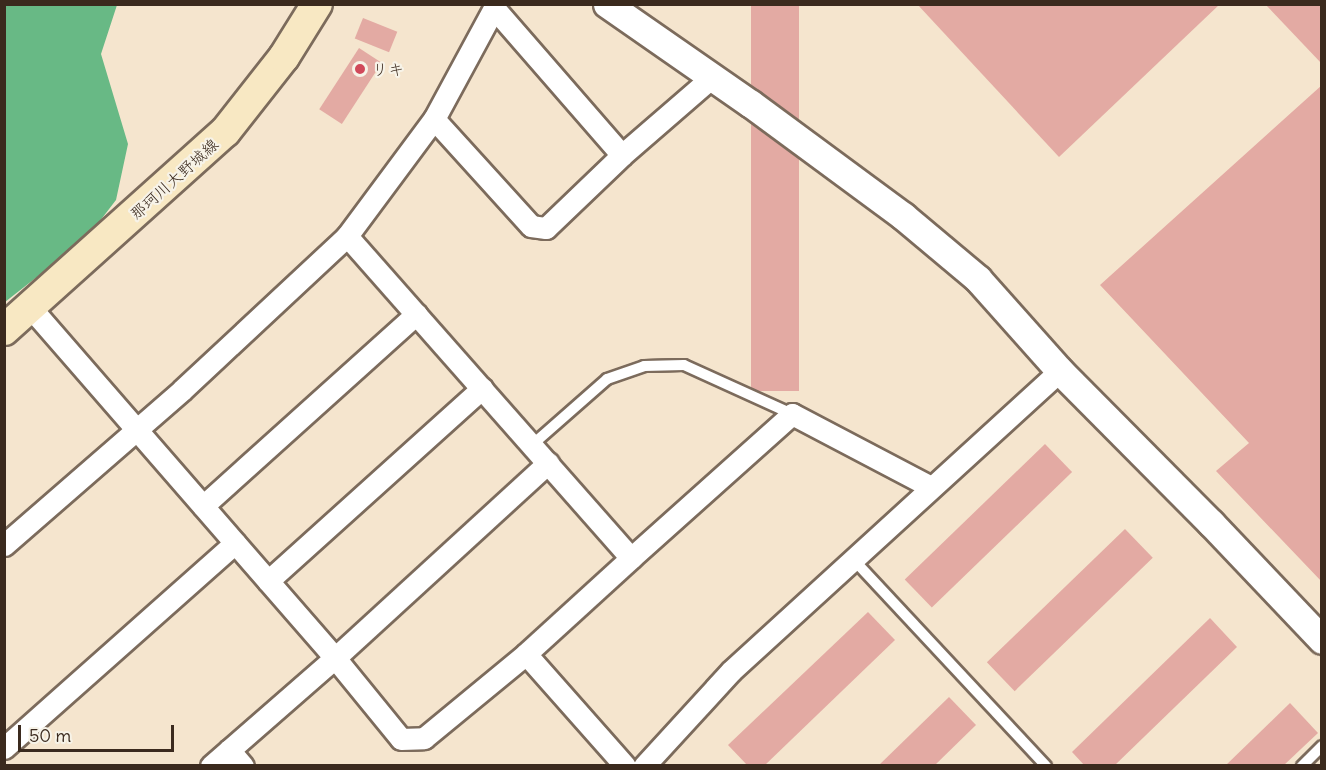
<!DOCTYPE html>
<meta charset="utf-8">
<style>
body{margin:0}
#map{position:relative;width:1326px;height:770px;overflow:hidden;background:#f5e5ce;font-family:Delius,"Klee One",sans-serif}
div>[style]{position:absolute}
.forest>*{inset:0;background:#68b985}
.building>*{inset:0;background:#e3aaa3;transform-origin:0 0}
.roads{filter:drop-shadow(2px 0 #7c6b5c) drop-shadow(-2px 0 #7c6b5c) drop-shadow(0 2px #7c6b5c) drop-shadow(0 -2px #7c6b5c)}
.service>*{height:10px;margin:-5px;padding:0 5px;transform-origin:5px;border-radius:5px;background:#fff}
.minor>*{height:21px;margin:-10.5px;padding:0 10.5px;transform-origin:10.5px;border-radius:10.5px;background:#fff}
.tertiary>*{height:27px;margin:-13.5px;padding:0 13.5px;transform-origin:13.5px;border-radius:13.5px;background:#fff}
.secondary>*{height:30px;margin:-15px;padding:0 15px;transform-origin:15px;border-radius:15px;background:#f8e8c3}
.dots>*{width:16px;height:16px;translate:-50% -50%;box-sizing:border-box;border:3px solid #f7f3e8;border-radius:50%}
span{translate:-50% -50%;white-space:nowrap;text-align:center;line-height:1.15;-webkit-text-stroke:4.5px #f7f3e8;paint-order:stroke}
.poi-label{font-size:16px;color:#3b2a1e}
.left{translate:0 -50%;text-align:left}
.street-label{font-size:16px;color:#3b2a1e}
.frame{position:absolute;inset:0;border:6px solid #3b2a1e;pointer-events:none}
.scale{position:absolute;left:18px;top:725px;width:156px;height:27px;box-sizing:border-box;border:3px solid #3b2a1e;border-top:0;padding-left:8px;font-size:18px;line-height:21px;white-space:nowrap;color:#3b2a1e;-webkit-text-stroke:4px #f7f3e8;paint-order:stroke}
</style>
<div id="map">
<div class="forest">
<i style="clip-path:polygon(5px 5px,117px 5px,101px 54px,128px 144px,116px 200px,96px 226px,70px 251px,5px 302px)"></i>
</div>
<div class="building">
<i style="left:751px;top:4px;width:48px;height:387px"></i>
<i style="clip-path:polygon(917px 4px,1220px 4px,1059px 157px)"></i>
<i style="clip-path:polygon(1265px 4px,1322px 4px,1322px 64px)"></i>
<i style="left:363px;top:18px;width:37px;height:22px;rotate:22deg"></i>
<i style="left:359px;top:48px;width:27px;height:73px;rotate:33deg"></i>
<i style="clip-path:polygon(1322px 85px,1322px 582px,1216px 471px,1249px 443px,1100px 285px)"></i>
<i style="left:1045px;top:444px;width:39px;height:195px;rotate:46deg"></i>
<i style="left:1125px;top:529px;width:40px;height:192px;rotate:46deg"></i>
<i style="clip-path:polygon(868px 612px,895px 640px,764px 766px,748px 766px,728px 745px)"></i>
<i style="clip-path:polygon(1210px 618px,1237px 647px,1114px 766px,1085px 766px,1072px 752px)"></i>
<i style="clip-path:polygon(949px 697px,976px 725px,934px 766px,878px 766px)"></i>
<i style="clip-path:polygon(1290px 703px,1318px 733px,1283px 766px,1225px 766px)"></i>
</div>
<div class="roads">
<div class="service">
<i style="left:532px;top:445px;width:100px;rotate:-41.3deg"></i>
<i style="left:607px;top:379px;width:39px;rotate:-19deg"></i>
<i style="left:644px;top:366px;width:40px;rotate:-1.4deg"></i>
<i style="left:684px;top:365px;width:119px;rotate:24.4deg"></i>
<i style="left:853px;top:559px;width:283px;rotate:47deg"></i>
<i style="left:1302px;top:766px;width:28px;rotate:-45deg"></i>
</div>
<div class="minor">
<i style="left:434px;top:119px;width:126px;rotate:-61.6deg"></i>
<i style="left:494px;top:8px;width:195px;rotate:49deg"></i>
<i style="left:347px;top:236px;width:429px;rotate:48.6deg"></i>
<i style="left:631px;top:558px;width:142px;rotate:137.6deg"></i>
<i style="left:30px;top:307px;width:465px;rotate:49deg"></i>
<i style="left:335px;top:658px;width:104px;rotate:50.8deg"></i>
<i style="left:401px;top:739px;width:23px;rotate:-2deg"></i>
<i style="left:424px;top:738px;width:132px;rotate:-39.5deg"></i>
<i style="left:526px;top:654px;width:149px;rotate:48.5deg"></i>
<i style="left:203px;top:506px;width:287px;rotate:-42deg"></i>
<i style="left:4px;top:545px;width:236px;rotate:-41deg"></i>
<i style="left:182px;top:390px;width:226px;rotate:-43deg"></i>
<i style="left:347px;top:236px;width:146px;rotate:-53.4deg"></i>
<i style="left:434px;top:119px;width:144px;rotate:47.8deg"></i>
<i style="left:531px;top:226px;width:15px;rotate:8deg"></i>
<i style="left:546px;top:228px;width:105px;rotate:-43.8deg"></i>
<i style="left:622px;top:155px;width:119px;rotate:-40.9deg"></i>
<i style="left:631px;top:558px;width:216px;rotate:-41.8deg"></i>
<i style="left:792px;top:414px;width:157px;rotate:27.7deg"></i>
<i style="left:268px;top:581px;width:288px;rotate:-42deg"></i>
<i style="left:4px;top:748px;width:309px;rotate:-41.6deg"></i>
<i style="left:229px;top:750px;width:21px;rotate:49deg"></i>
<i style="left:211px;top:766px;width:164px;rotate:-41.1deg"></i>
<i style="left:335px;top:658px;width:289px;rotate:-42.5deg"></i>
<i style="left:644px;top:766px;width:129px;rotate:-47.5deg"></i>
<i style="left:731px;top:671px;width:445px;rotate:-42.4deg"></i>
</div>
<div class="tertiary">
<i style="left:607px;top:4px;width:175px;rotate:34.8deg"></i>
<i style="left:751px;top:104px;width:189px;rotate:36.4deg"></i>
<i style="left:903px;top:216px;width:98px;rotate:40deg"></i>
<i style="left:978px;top:279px;width:123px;rotate:48.3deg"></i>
<i style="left:1060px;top:371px;width:214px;rotate:45.2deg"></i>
<i style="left:1211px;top:523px;width:161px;rotate:46.5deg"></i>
</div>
<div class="secondary">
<i style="left:4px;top:330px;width:297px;rotate:-41.9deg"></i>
<i style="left:225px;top:132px;width:95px;rotate:-51.8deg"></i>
<i style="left:284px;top:57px;width:62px;rotate:-58.1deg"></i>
</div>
</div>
<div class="dots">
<i style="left:360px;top:69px;background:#d1495b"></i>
</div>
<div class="poi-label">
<span class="left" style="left:372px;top:69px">リキ</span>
</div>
<div class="street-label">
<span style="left:174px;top:179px;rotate:-42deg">那珂川大野城線</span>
</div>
<div class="frame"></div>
<div class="scale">50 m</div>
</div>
